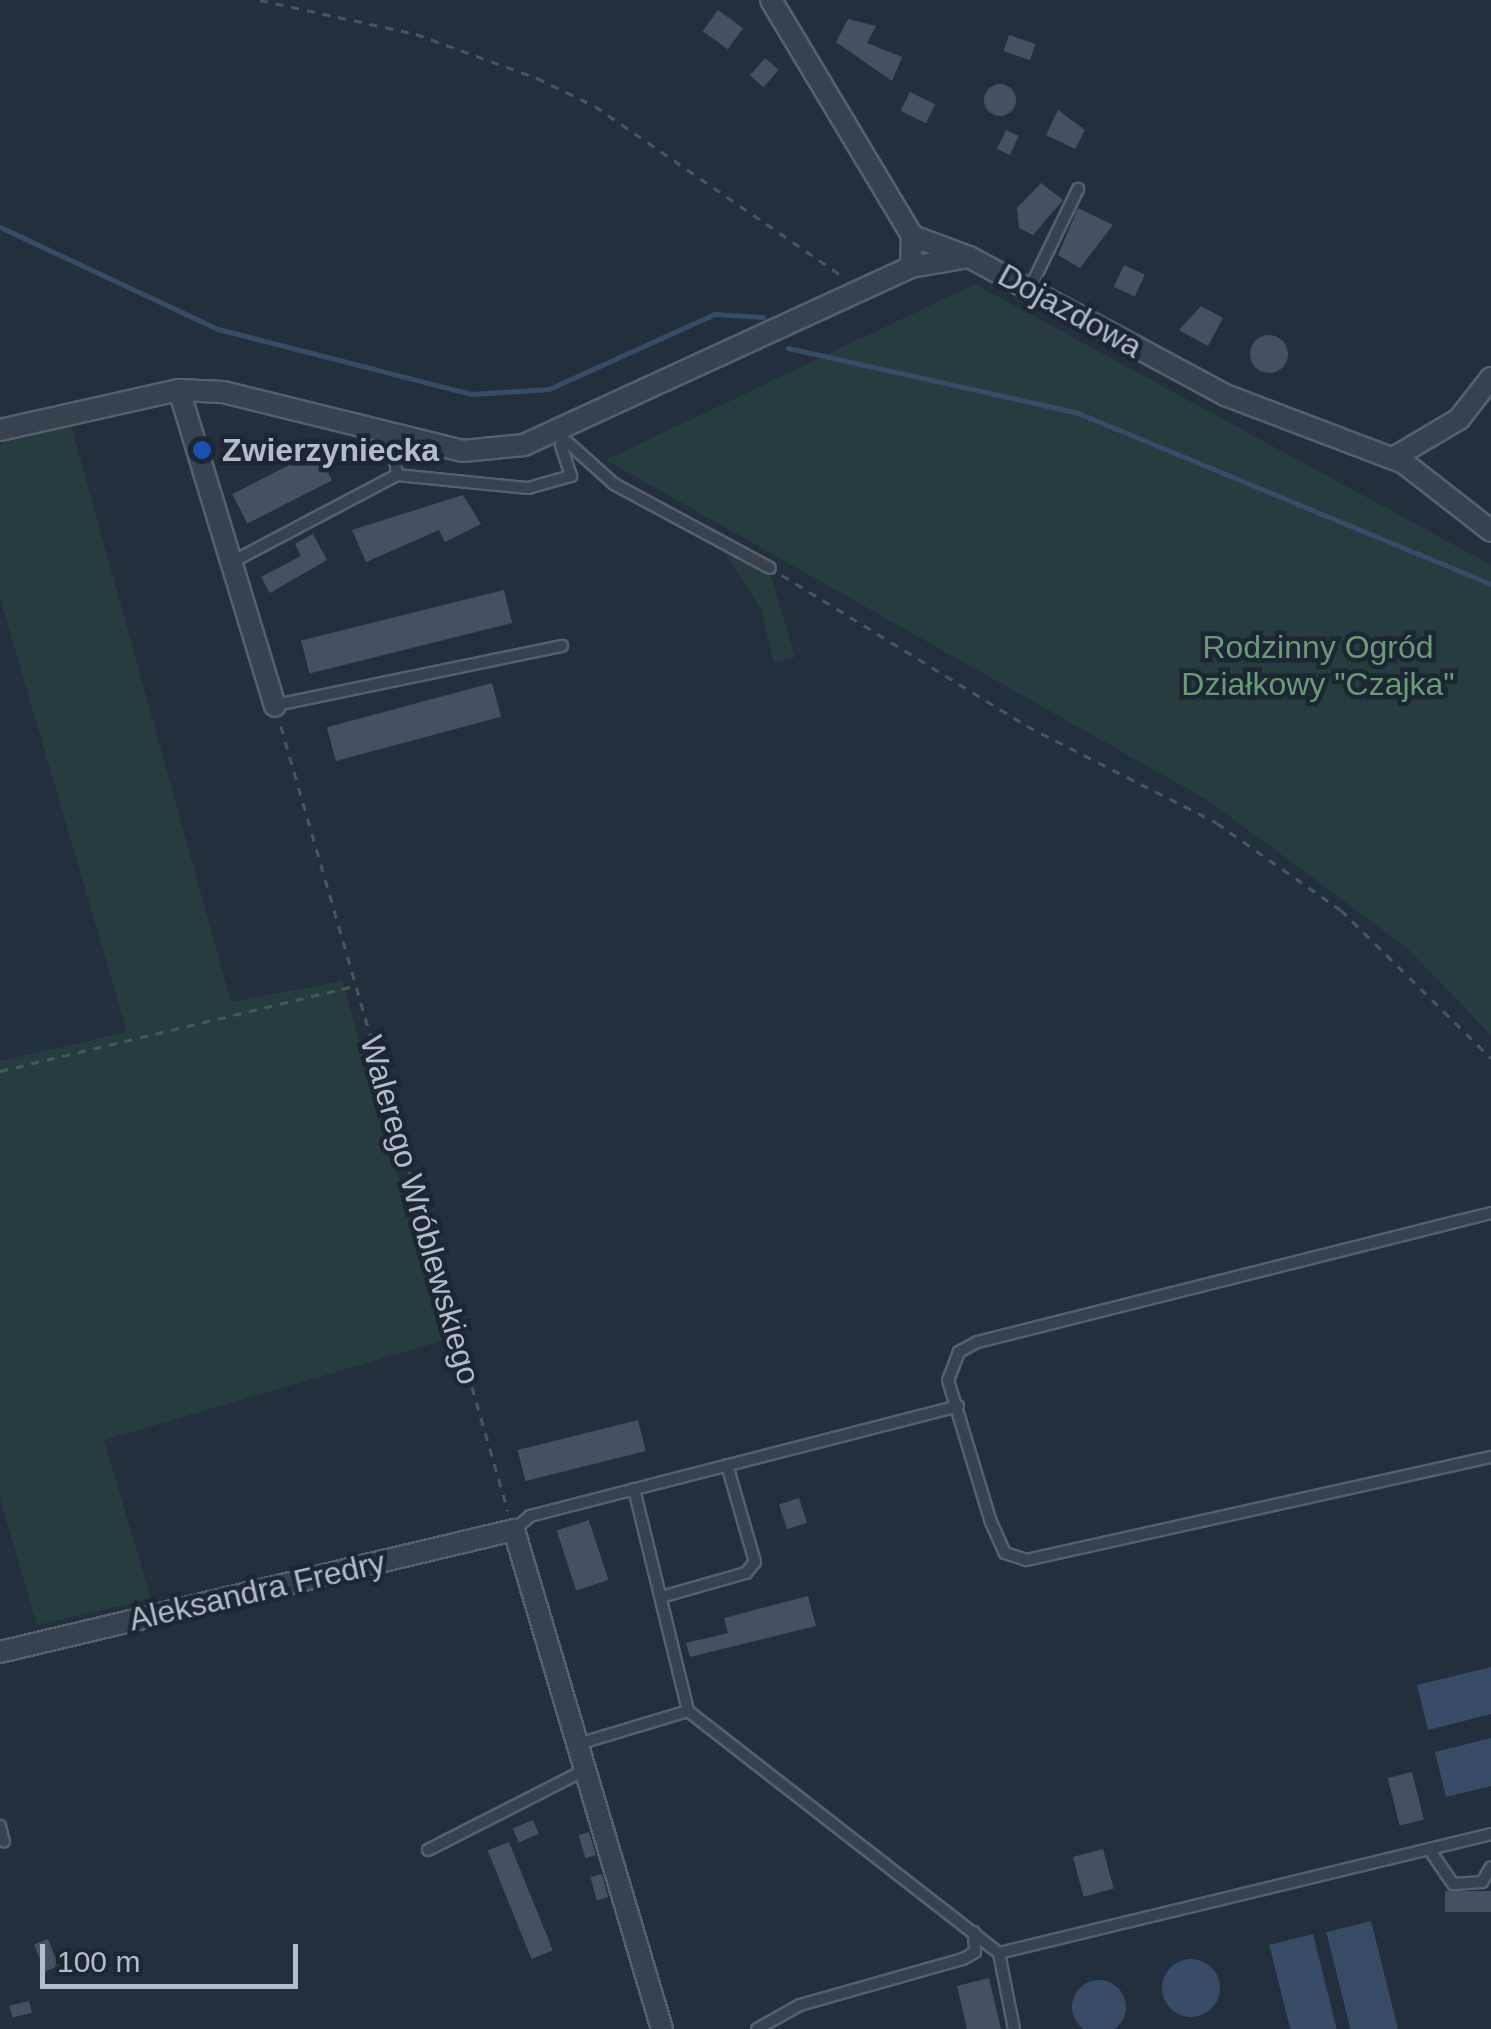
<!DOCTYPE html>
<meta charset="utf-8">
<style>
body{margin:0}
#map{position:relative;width:1491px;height:2029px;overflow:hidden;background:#242f3e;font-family:Helvetica,sans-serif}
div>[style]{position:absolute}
.green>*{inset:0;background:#263c3f}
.water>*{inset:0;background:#394c67;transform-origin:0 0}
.round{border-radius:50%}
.stream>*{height:5px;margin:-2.5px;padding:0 2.5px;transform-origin:2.5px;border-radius:2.5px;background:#394c67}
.building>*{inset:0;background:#455162;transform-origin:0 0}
.path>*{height:2.5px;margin-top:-1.25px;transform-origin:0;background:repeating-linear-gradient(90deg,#44595c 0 8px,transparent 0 16px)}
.roads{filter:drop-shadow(2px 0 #565f6c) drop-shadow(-2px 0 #565f6c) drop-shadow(0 2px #565f6c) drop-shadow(0 -2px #565f6c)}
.service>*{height:10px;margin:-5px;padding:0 5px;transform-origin:5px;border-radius:5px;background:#38414e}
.minor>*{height:20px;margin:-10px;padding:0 10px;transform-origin:10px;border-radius:10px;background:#38414e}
.dots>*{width:28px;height:28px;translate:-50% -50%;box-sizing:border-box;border:5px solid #1d2633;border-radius:50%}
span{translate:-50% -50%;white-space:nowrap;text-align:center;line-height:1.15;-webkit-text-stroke:9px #1d2633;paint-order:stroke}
.street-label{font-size:32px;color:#b4bcc9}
.poi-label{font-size:32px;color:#b4bcc9;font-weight:700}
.left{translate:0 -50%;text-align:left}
.park-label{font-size:32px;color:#6b9a76}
.scale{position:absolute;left:40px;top:1944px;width:258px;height:45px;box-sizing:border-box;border:5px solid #b4bcc9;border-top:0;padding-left:12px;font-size:30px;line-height:35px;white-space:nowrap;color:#b4bcc9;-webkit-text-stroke:8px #1d2633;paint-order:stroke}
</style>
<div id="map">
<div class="green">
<i style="clip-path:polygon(975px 284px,1491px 565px,1491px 1035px,1407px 948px,1209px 801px,606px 460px)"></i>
<i style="clip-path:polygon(70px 422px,231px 1002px,342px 981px,445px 1340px,104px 1440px,151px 1599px,37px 1625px,0 1499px,0 1061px,127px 1032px,0 598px,0 444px)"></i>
<i style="clip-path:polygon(721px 547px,771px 576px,795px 657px,774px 663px,761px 609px)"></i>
</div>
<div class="water">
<i style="clip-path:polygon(1491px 1667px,1491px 1714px,1428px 1730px,1417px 1685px)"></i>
<i style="clip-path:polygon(1491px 1738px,1491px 1786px,1446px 1797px,1435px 1752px)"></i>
<i style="left:1371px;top:1921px;width:111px;height:46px;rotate:76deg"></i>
<i style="left:1313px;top:1934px;width:98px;height:45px;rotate:76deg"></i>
<i class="round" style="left:1162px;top:1959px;width:58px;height:58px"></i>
<i class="round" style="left:1072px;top:1980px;width:54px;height:54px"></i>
</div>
<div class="stream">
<i style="left:0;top:227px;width:241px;rotate:25.1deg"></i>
<i style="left:218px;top:329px;width:262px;rotate:14.4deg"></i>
<i style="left:472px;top:394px;width:77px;rotate:-3.7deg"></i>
<i style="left:549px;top:389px;width:181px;rotate:-24.4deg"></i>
<i style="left:714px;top:314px;width:49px;rotate:3.5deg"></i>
<i style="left:788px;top:348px;width:297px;rotate:12.6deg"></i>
<i style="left:1078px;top:413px;width:447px;rotate:22.5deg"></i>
</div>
<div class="building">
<i style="left:718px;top:10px;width:31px;height:26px;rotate:36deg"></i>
<i style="clip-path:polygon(848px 19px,876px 26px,867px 43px,902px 57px,892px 81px,836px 42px)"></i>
<i style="left:1009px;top:35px;width:28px;height:17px;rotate:19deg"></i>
<i style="left:765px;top:58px;width:18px;height:23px;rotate:41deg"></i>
<i class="round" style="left:984px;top:84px;width:32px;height:32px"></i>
<i style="left:910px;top:92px;width:28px;height:21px;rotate:26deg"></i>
<i style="clip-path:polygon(1058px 110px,1085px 130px,1075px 149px,1046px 135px)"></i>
<i style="left:1006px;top:130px;width:14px;height:21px;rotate:25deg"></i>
<i style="clip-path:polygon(1041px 183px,1063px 200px,1033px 235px,1019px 228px,1017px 208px)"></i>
<i style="clip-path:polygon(1078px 208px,1113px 225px,1080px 268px,1058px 255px)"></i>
<i style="left:1124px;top:265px;width:23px;height:24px;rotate:25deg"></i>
<i style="clip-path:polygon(1201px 306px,1223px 318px,1208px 346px,1179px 330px)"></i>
<i class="round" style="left:1250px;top:335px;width:38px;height:38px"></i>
<i style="left:317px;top:451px;width:33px;height:95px;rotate:63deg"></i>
<i style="clip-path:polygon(463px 495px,481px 524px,445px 542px,439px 530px,366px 562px,352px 530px)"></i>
<i style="clip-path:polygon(313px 534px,327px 560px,270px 593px,261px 577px,301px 556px,295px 544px)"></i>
<i style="left:504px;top:590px;width:34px;height:209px;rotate:76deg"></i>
<i style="left:492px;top:683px;width:35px;height:171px;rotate:75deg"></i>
<i style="left:638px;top:1420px;width:32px;height:124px;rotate:76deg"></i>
<i style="left:799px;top:1498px;width:26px;height:21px;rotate:72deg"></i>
<i style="left:589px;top:1520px;width:63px;height:34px;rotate:72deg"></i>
<i style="clip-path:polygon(808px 1596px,816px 1626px,690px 1657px,686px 1643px,728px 1633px,724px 1618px)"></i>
<i style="left:1412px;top:1772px;width:49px;height:25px;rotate:76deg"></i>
<i style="left:533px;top:1820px;width:15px;height:22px;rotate:67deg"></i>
<i style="left:589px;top:1832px;width:24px;height:11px;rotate:73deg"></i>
<i style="left:509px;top:1842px;width:117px;height:23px;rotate:68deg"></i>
<i style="left:1103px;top:1849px;width:41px;height:31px;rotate:75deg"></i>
<i style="left:602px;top:1874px;width:24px;height:12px;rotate:75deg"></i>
<i style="left:1491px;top:1891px;width:21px;height:46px;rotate:90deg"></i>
<i style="left:48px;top:1939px;width:29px;height:15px;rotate:68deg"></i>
<i style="clip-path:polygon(989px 1978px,1001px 2029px,967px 2029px,957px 1986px)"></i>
<i style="left:29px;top:2001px;width:12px;height:20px;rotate:76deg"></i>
</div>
<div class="path">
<i style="left:260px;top:0;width:160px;rotate:12.3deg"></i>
<i style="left:416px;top:34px;width:129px;rotate:20deg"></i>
<i style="left:537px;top:78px;width:64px;rotate:25.8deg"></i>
<i style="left:595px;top:106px;width:300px;rotate:34.5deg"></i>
<i style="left:782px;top:575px;width:288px;rotate:31.6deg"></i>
<i style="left:1027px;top:726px;width:213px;rotate:27deg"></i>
<i style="left:1217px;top:823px;width:151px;rotate:35.1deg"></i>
<i style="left:1341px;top:910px;width:211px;rotate:44.6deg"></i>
<i style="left:281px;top:726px;width:817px;rotate:73.87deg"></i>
<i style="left:0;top:1071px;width:363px;rotate:-13.5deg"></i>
</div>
<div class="roads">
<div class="service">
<i style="left:1031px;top:286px;width:108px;rotate:-64.1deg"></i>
<i style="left:555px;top:431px;width:79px;rotate:41.9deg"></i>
<i style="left:614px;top:484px;width:177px;rotate:28.3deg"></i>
<i style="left:397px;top:475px;width:132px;rotate:5.7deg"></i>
<i style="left:528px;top:488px;width:45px;rotate:-15.6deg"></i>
<i style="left:571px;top:476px;width:33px;rotate:-108deg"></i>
<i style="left:232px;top:562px;width:187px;rotate:-27.8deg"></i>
<i style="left:397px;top:475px;width:41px;rotate:-97deg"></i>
<i style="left:276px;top:705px;width:292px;rotate:-11.7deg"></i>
<i style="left:1491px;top:1213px;width:530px;rotate:165.91deg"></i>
<i style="left:977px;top:1342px;width:21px;rotate:151deg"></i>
<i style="left:959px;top:1352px;width:30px;rotate:111deg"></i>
<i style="left:948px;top:1380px;width:148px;rotate:73.2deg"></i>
<i style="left:991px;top:1522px;width:34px;rotate:66deg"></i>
<i style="left:1005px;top:1553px;width:22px;rotate:18deg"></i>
<i style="left:1026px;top:1560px;width:476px;rotate:-12.5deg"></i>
<i style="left:634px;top:1489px;width:228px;rotate:76.3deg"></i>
<i style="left:514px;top:1530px;width:21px;rotate:-41deg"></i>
<i style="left:530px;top:1516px;width:442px;rotate:-14.4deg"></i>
<i style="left:661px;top:1597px;width:88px;rotate:-15.8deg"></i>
<i style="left:746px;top:1573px;width:14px;rotate:-51deg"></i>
<i style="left:755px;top:1562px;width:101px;rotate:-106.1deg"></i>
<i style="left:578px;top:1744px;width:115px;rotate:-16.7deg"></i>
<i style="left:688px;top:1711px;width:394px;rotate:37.9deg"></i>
<i style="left:999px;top:1953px;width:506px;rotate:-13.6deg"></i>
<i style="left:0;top:1826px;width:16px;rotate:76deg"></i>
<i style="left:1429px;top:1849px;width:42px;rotate:55.6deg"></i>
<i style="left:1453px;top:1884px;width:29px;rotate:-4deg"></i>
<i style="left:1482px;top:1882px;width:17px;rotate:-59deg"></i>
<i style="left:428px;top:1850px;width:176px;rotate:-27deg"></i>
<i style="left:999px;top:1953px;width:77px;rotate:78.8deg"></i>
<i style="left:757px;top:2029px;width:49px;rotate:-29.2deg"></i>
<i style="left:800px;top:2005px;width:169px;rotate:-15.8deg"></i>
<i style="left:963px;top:1959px;width:14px;rotate:-30deg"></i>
<i style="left:975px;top:1952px;width:20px;rotate:-93deg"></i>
</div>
<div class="minor">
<i style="left:771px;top:0;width:275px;rotate:59.1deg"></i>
<i style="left:912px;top:236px;width:31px;rotate:92deg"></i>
<i style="left:911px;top:267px;width:59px;rotate:-9.8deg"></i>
<i style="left:969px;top:257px;width:291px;rotate:28.3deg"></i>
<i style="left:1225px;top:395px;width:191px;rotate:20.8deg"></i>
<i style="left:1404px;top:463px;width:110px;rotate:38deg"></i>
<i style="left:912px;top:236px;width:58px;rotate:20.3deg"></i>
<i style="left:179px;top:390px;width:330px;rotate:73.1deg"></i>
<i style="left:0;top:430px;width:183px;rotate:-12.6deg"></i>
<i style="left:179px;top:390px;width:44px;rotate:2.6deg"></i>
<i style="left:223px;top:392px;width:247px;rotate:13.8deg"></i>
<i style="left:463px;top:451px;width:61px;rotate:-5.6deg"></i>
<i style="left:524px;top:445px;width:426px;rotate:-24.7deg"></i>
<i style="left:1393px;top:458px;width:77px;rotate:-30.6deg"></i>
<i style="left:1459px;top:419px;width:52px;rotate:-52deg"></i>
<i style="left:0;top:1652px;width:528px;rotate:-13.35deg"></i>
<i style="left:514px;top:1530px;width:520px;rotate:73.48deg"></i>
</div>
</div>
<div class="dots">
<i style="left:202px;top:450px;background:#1a4fb4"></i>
</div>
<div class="street-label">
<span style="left:1070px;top:311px;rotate:29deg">Dojazdowa</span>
<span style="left:420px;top:1210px;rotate:74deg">Walerego Wróblewskiego</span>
<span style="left:257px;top:1591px;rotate:-13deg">Aleksandra Fredry</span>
</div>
<div class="poi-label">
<span class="left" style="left:222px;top:450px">Zwierzyniecka</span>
</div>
<div class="park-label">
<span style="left:1318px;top:666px">Rodzinny Ogród<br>Działkowy "Czajka"</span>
</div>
<div class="scale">100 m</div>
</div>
